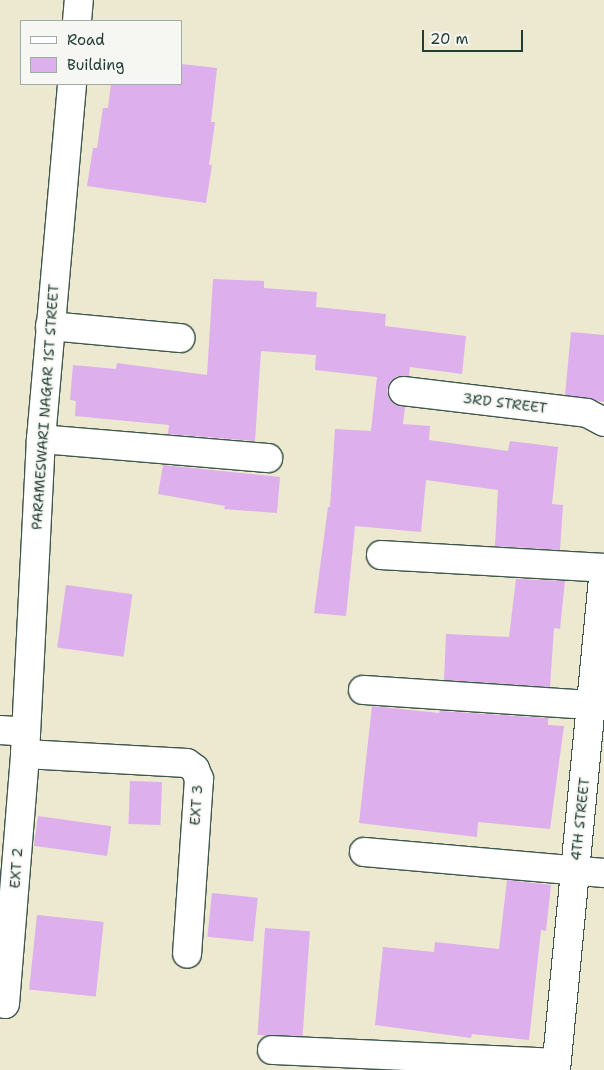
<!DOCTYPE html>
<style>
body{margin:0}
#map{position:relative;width:604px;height:1070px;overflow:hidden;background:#ede8d0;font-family:"Shantell Sans",sans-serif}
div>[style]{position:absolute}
.building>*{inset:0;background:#ddafec;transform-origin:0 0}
.roads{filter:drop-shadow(1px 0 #3e574b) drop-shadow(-1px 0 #3e574b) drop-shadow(0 1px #3e574b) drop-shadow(0 -1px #3e574b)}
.minor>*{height:28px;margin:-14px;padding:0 14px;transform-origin:14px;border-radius:14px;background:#fff}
span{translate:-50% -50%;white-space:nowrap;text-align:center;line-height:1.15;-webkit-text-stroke:4px #f6f6f2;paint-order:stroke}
.street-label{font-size:14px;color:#1f3d34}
.legend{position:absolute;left:20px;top:20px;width:162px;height:65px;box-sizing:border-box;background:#f6f6f2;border:1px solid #a0aca6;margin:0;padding:6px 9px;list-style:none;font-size:15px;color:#1f3d34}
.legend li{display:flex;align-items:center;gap:10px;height:25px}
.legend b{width:25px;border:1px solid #a0aca6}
.scale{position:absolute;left:422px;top:30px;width:101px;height:22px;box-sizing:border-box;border:2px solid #1f3d34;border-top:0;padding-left:6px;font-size:15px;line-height:18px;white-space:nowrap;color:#1f3d34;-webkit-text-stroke:4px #f6f6f2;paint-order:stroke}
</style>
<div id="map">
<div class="building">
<i style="clip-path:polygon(181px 64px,217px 68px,211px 122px,215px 122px,209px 165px,212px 165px,206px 203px,87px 186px,93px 148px,97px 148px,103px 108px,108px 108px,111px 84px,181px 84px)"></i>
<i style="clip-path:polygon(213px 279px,264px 281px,264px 288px,317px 292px,316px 307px,386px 314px,385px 326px,466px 336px,462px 374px,410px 367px,409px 376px,397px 376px,390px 382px,387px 390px,389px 398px,394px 404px,405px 407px,403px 424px,430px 426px,429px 440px,508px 451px,510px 441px,558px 447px,552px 504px,563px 505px,560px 550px,495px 546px,498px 490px,426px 480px,421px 532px,355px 526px,346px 616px,314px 613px,328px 507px,330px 507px,335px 429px,371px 431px,377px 377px,315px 370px,316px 355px,261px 351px,255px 441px,168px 434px,169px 425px,75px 416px,76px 401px,70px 400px,73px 365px,116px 369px,117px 363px,207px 375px)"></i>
<i style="clip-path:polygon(571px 332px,604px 335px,604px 402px,565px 395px)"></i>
<i style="clip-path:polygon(163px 465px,280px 477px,277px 513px,224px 509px,225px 506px,158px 494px)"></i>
<i style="clip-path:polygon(516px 579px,565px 581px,560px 629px,554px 628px,550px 687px,444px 680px,446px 634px,509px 637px)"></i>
<i style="left:66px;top:585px;width:67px;height:63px;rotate:8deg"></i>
<i style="clip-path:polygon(372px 706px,439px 713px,440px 711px,548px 718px,548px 725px,564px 726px,550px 829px,478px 822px,477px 837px,359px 823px)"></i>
<i style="left:130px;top:781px;width:32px;height:43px;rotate:2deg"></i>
<i style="left:38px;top:816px;width:74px;height:30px;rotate:8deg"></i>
<i style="clip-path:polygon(507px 880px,551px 885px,546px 931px,541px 930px,529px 1040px,472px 1034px,471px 1038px,375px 1025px,383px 947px,434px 952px,435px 942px,499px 949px)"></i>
<i style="left:212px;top:893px;width:46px;height:44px;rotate:6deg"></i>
<i style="left:37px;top:915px;width:67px;height:75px;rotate:6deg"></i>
<i style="left:265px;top:928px;width:45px;height:107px;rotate:4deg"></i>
</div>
<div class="roads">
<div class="minor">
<i style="left:77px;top:21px;width:21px;rotate:-85deg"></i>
<i style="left:50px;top:326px;width:131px;rotate:5.3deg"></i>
<i style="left:403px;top:391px;width:185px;rotate:6.8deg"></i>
<i style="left:587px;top:413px;width:19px;rotate:28deg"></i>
<i style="left:41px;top:439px;width:228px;rotate:4.8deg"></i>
<i style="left:381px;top:555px;width:223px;rotate:3.3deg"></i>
<i style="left:363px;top:690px;width:228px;rotate:3.8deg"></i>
<i style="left:0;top:730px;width:26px;rotate:4deg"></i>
<i style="left:25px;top:754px;width:162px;rotate:3.2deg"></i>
<i style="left:187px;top:763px;width:10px;rotate:37deg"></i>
<i style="left:195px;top:769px;width:11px;rotate:68deg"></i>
<i style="left:199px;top:779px;width:175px;rotate:93.9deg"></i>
<i style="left:364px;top:852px;width:241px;rotate:5deg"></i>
<i style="left:5px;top:1004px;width:251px;rotate:-85.4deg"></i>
<i style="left:25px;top:754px;width:315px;rotate:-87.1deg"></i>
<i style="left:41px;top:439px;width:356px;rotate:-85deg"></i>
<i style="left:272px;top:1050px;width:284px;rotate:2.6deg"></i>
<i style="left:556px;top:1070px;width:504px;rotate:-84.54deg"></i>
</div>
</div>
<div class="street-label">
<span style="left:505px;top:403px;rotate:7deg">3RD STREET</span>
<span style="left:45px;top:407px;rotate:-86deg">PARAMESWARI NAGAR 1ST STREET</span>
<span style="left:196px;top:805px;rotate:-86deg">EXT 3</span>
<span style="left:580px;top:819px;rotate:-84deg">4TH STREET</span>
<span style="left:16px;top:868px;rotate:-86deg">EXT 2</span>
</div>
<ul class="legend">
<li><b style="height:6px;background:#fff"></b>Road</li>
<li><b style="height:14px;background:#ddafec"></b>Building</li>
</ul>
<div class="scale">20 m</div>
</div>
